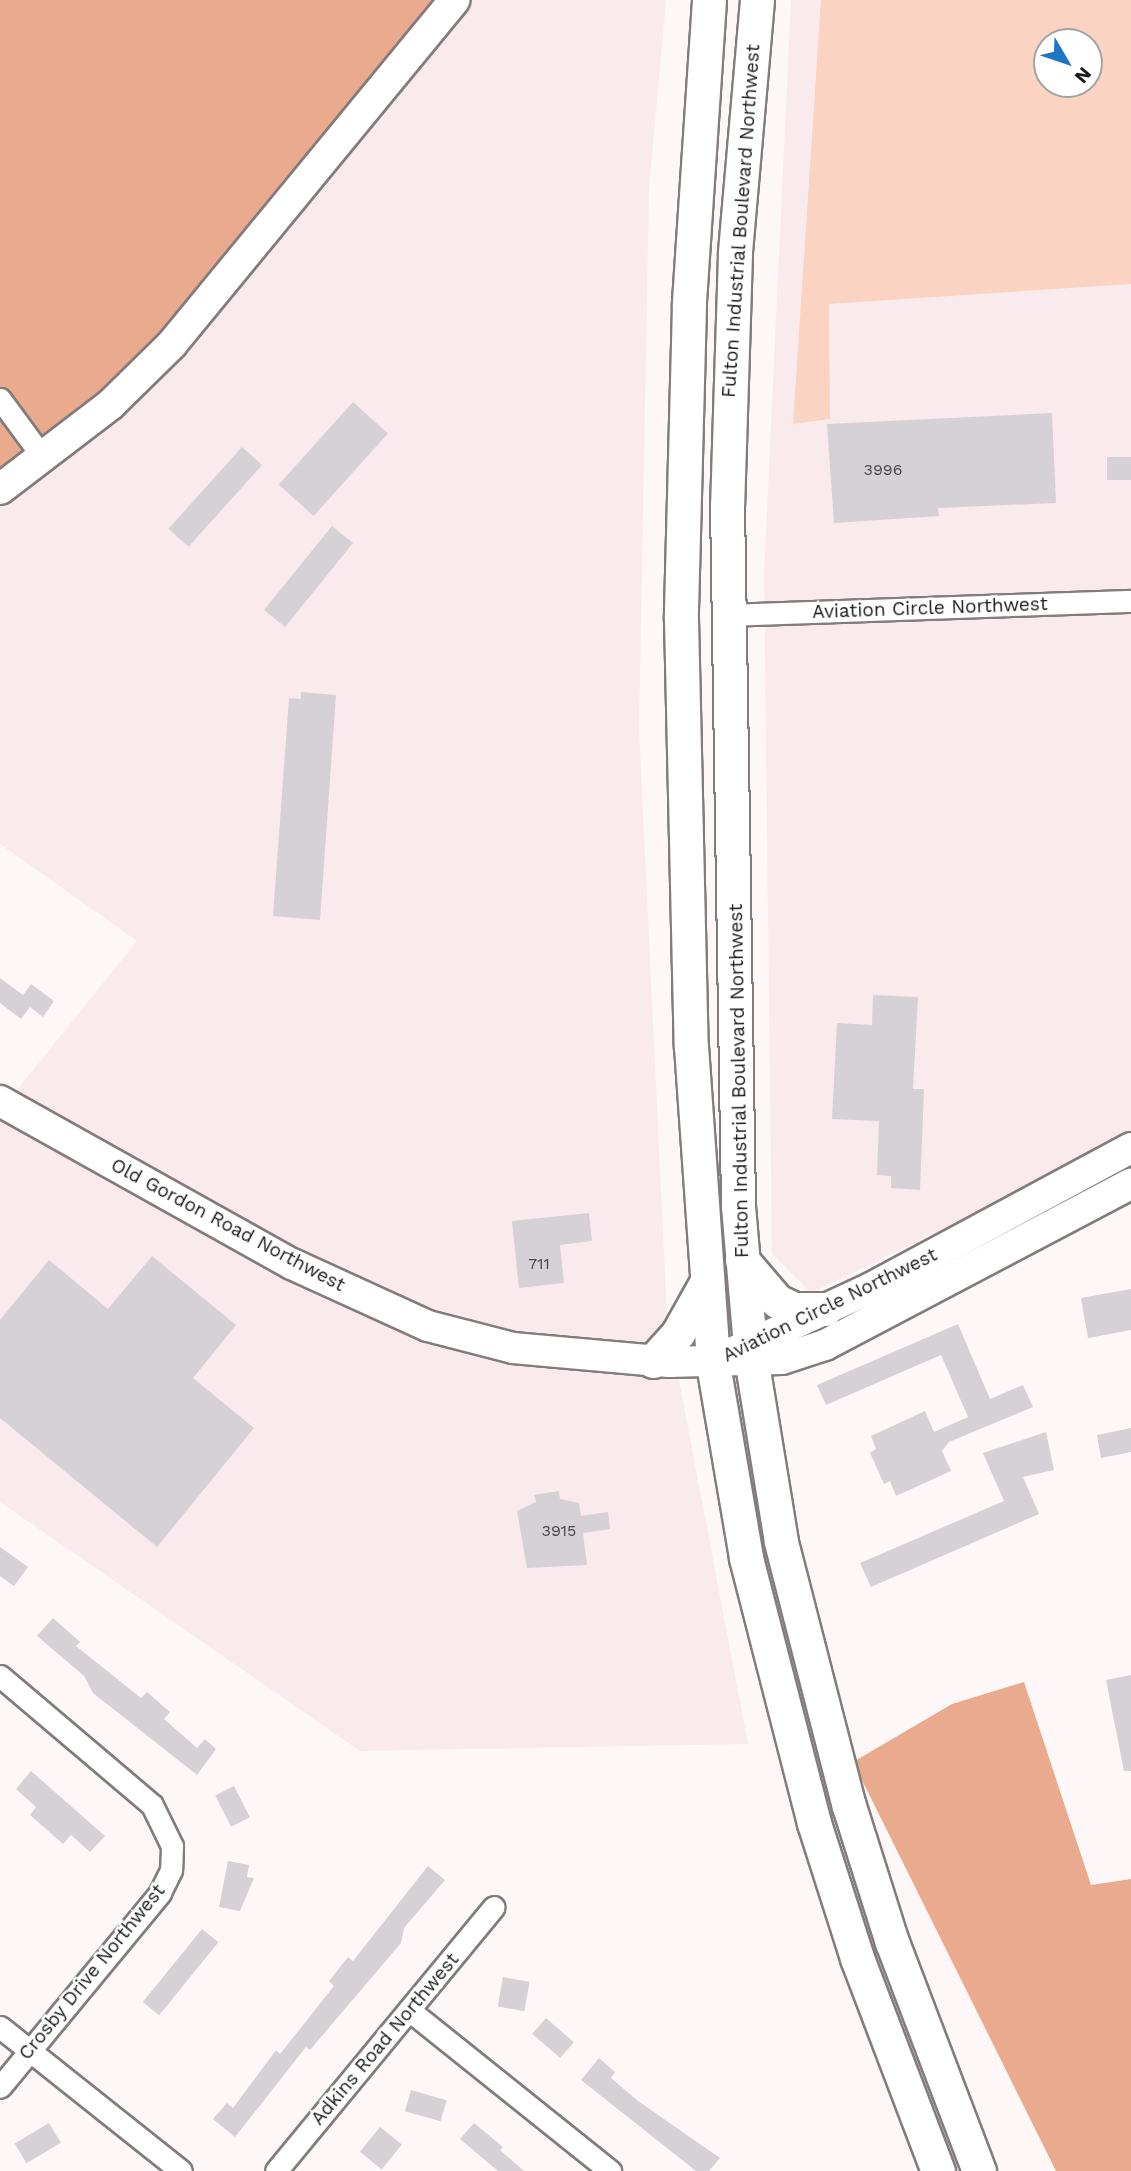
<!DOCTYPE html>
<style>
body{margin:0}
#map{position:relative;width:1131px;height:2171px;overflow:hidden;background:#fdf7f8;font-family:"Work Sans",sans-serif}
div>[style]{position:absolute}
.built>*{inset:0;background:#f9eaee}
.green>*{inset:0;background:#fad3c3}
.forest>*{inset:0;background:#e9aa8e}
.building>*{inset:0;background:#d6d1d4;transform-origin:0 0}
.roads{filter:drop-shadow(2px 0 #827c7d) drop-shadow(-2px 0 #827c7d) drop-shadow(0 2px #827c7d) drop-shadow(0 -2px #827c7d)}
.street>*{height:21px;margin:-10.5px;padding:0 10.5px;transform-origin:10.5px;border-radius:10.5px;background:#fff}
.secondary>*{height:30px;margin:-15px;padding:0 15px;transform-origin:15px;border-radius:15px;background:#fff}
.primary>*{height:33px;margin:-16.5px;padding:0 16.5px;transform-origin:16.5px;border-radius:16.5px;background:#fff}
span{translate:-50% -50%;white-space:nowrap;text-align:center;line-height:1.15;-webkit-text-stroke:5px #fff;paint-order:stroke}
.number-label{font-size:16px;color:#4a4748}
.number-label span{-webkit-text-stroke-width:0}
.street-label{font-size:19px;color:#1b191a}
.north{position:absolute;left:1033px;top:28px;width:70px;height:70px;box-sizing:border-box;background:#fff;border:2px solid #a4a3a3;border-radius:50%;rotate:129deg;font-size:19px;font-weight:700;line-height:28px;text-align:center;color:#1b191a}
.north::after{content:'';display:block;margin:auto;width:24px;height:32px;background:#1e75c3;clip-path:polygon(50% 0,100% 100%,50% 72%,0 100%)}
</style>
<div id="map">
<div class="built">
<i style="clip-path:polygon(441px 0,666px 0,649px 188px,639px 729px,667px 1317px,748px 1744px,360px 1751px,0 1502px,0 1111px,137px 941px,0 844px,0 489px)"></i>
<i style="clip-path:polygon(evenodd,791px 0,1131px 0,1131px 1137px,811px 1293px,772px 1254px,764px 575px,791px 0,1047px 42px,1089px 42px,1089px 84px,1047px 84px,1047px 42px)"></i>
</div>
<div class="green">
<i style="clip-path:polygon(evenodd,821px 0,1131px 0,1131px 284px,829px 304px,830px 419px,793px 424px,821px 0,1047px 42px,1089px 42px,1089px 84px,1047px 84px,1047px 42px)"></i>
</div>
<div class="forest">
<i style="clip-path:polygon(0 0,441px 0,328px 129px,142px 361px,0 489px)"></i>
<i style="clip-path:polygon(1024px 1682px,1091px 1885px,1131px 1879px,1131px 2171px,1056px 2171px,853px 1762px,952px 1704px)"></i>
</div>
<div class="building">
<i style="left:353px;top:402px;width:47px;height:111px;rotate:42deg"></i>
<i style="clip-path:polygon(1052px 413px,1056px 503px,938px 508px,939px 516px,834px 523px,827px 424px)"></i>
<i style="left:242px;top:447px;width:27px;height:110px;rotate:42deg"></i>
<i style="left:1131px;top:457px;width:23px;height:24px;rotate:90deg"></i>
<i style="left:332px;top:526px;width:27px;height:108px;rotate:39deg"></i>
<i style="clip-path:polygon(301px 692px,336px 695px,320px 920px,273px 916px,289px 698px,301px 699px)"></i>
<i style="clip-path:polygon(0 978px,23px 995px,31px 984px,54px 1001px,43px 1017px,30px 1007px,21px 1019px,0 1003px)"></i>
<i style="clip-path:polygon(873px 995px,918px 997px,913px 1089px,924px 1089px,920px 1190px,891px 1188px,891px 1176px,877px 1175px,879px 1121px,832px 1119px,837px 1023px,872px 1025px)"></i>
<i style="clip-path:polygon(589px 1213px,592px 1241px,560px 1245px,564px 1283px,519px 1288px,512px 1221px)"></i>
<i style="clip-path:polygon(152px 1256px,236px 1325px,193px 1378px,254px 1428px,157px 1547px,0 1418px,0 1320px,49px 1260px,108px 1309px)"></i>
<i style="clip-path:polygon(1131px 1289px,1131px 1330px,1088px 1338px,1081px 1298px)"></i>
<i style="clip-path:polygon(958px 1324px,990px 1399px,1023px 1385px,1033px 1407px,949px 1442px,942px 1451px,951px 1471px,896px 1496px,890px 1481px,884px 1484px,870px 1453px,876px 1449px,871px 1436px,925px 1411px,934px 1432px,968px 1417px,941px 1355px,826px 1405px,817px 1385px)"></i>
<i style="clip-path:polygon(1131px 1428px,1131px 1452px,1101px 1458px,1097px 1435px)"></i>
<i style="clip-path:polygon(1046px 1432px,1054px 1470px,1023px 1477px,1039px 1514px,871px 1587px,860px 1563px,1004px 1501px,983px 1453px)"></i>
<i style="clip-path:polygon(559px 1491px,560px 1499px,579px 1503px,581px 1516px,608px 1512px,610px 1529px,583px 1533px,587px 1565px,527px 1568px,517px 1511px,536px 1502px,534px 1495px)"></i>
<i style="clip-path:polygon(0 1547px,28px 1567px,14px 1586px,0 1576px)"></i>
<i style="clip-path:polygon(53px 1618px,80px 1642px,76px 1646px,141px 1698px,147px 1692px,170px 1712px,164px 1719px,197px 1748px,205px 1739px,216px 1749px,197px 1775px,93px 1693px,84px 1676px,37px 1636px)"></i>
<i style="clip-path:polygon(1131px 1675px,1131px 1771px,1124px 1771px,1106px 1680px)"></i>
<i style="clip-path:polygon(31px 1771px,105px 1836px,90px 1852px,71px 1835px,63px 1844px,30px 1815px,36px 1807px,16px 1789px)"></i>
<i style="left:234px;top:1786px;width:35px;height:21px;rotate:63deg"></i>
<i style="clip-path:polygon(228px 1861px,249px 1865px,247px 1877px,254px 1878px,240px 1911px,219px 1907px)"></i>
<i style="clip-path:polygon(428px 1866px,445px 1880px,404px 1928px,401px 1943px,310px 2050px,306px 2047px,235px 2137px,213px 2119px,227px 2103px,233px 2108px,276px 2050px,280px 2054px,334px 1986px,329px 1981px,348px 1957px,353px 1961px)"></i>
<i style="left:202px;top:1929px;width:21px;height:94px;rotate:39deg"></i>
<i style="left:503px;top:1977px;width:27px;height:30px;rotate:10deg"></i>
<i style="left:546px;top:2018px;width:37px;height:21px;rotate:41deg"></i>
<i style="clip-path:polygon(599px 2058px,615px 2072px,611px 2078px,638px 2101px,720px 2158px,709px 2171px,696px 2171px,581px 2080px)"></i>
<i style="left:411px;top:2090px;width:37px;height:22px;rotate:16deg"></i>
<i style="left:49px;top:2123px;width:23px;height:40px;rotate:59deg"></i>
<i style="clip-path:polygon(474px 2123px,503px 2147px,500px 2150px,524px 2171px,498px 2171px,460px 2139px)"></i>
<i style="left:380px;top:2127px;width:28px;height:32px;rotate:39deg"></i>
</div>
<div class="roads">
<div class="street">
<i style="left:0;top:399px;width:74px;rotate:53.7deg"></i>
<i style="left:729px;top:615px;width:402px;rotate:-2deg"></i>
<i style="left:0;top:1676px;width:199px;rotate:40.3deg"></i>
<i style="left:152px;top:1805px;width:46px;rotate:64deg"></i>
<i style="left:172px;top:1846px;width:24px;rotate:92deg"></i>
<i style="left:171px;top:1870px;width:25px;rotate:116deg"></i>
<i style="left:160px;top:1893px;width:251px;rotate:129.5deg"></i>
<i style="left:409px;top:2010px;width:258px;rotate:38.7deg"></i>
<i style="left:0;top:2027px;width:231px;rotate:38.5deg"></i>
<i style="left:276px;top:2171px;width:342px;rotate:-50.5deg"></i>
</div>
<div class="secondary">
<i style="left:0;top:489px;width:140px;rotate:-37.4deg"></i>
<i style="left:111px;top:404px;width:86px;rotate:-44.5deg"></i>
<i style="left:172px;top:344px;width:445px;rotate:-50.6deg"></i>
<i style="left:0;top:1101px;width:334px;rotate:29.2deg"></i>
<i style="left:292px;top:1264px;width:149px;rotate:24.5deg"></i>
<i style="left:428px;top:1326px;width:88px;rotate:14.5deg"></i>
<i style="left:513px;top:1348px;width:157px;rotate:5.1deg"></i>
<i style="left:669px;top:1362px;width:113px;rotate:-1.5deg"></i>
<i style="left:782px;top:1359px;width:45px;rotate:-18deg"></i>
<i style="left:825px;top:1345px;width:346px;rotate:-27.8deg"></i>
<i style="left:731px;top:1353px;width:154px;rotate:-24.9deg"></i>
<i style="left:871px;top:1288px;width:295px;rotate:-28.3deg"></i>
</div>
<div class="primary">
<i style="left:709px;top:0;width:306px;rotate:93.8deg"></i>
<i style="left:689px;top:305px;width:314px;rotate:91.5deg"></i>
<i style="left:681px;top:619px;width:427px;rotate:88.7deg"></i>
<i style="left:691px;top:1046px;width:319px;rotate:86deg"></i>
<i style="left:713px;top:1364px;width:197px;rotate:80.3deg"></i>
<i style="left:746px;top:1558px;width:274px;rotate:75.6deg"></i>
<i style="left:814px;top:1823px;width:142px;rotate:72.3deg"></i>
<i style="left:857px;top:1958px;width:228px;rotate:69.2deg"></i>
<i style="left:757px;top:0;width:255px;rotate:95deg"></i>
<i style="left:735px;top:254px;width:250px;rotate:91.8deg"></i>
<i style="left:727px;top:504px;width:702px;rotate:89.1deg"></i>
<i style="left:738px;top:1206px;width:153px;rotate:85.1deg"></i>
<i style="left:751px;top:1358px;width:186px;rotate:80.7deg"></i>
<i style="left:781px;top:1542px;width:273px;rotate:75.6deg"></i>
<i style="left:849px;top:1806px;width:143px;rotate:72.5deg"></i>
<i style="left:892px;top:1942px;width:245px;rotate:69.2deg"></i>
<i style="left:742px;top:1260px;width:54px;rotate:49.5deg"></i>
<i style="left:777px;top:1301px;width:19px;rotate:25deg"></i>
<i style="left:794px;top:1309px;width:31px"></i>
<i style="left:653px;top:1361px;width:38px;rotate:-48deg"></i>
<i style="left:678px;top:1333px;width:57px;rotate:-60.8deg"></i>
</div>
</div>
<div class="number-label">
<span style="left:883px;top:470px">3996</span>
<span style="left:539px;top:1264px">711</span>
<span style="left:559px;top:1531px">3915</span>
</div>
<div class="street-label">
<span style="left:741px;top:221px;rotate:-86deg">Fulton Industrial Boulevard Northwest</span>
<span style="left:930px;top:608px;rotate:-2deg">Aviation Circle Northwest</span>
<span style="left:739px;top:1081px;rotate:-91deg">Fulton Industrial Boulevard Northwest</span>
<span style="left:228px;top:1225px;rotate:28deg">Old Gordon Road Northwest</span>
<span style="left:830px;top:1305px;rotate:-26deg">Aviation Circle Northwest</span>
<span style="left:92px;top:1972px;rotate:-51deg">Crosby Drive Northwest</span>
<span style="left:385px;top:2039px;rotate:-50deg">Adkins Road Northwest</span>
</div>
<div class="north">N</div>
</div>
